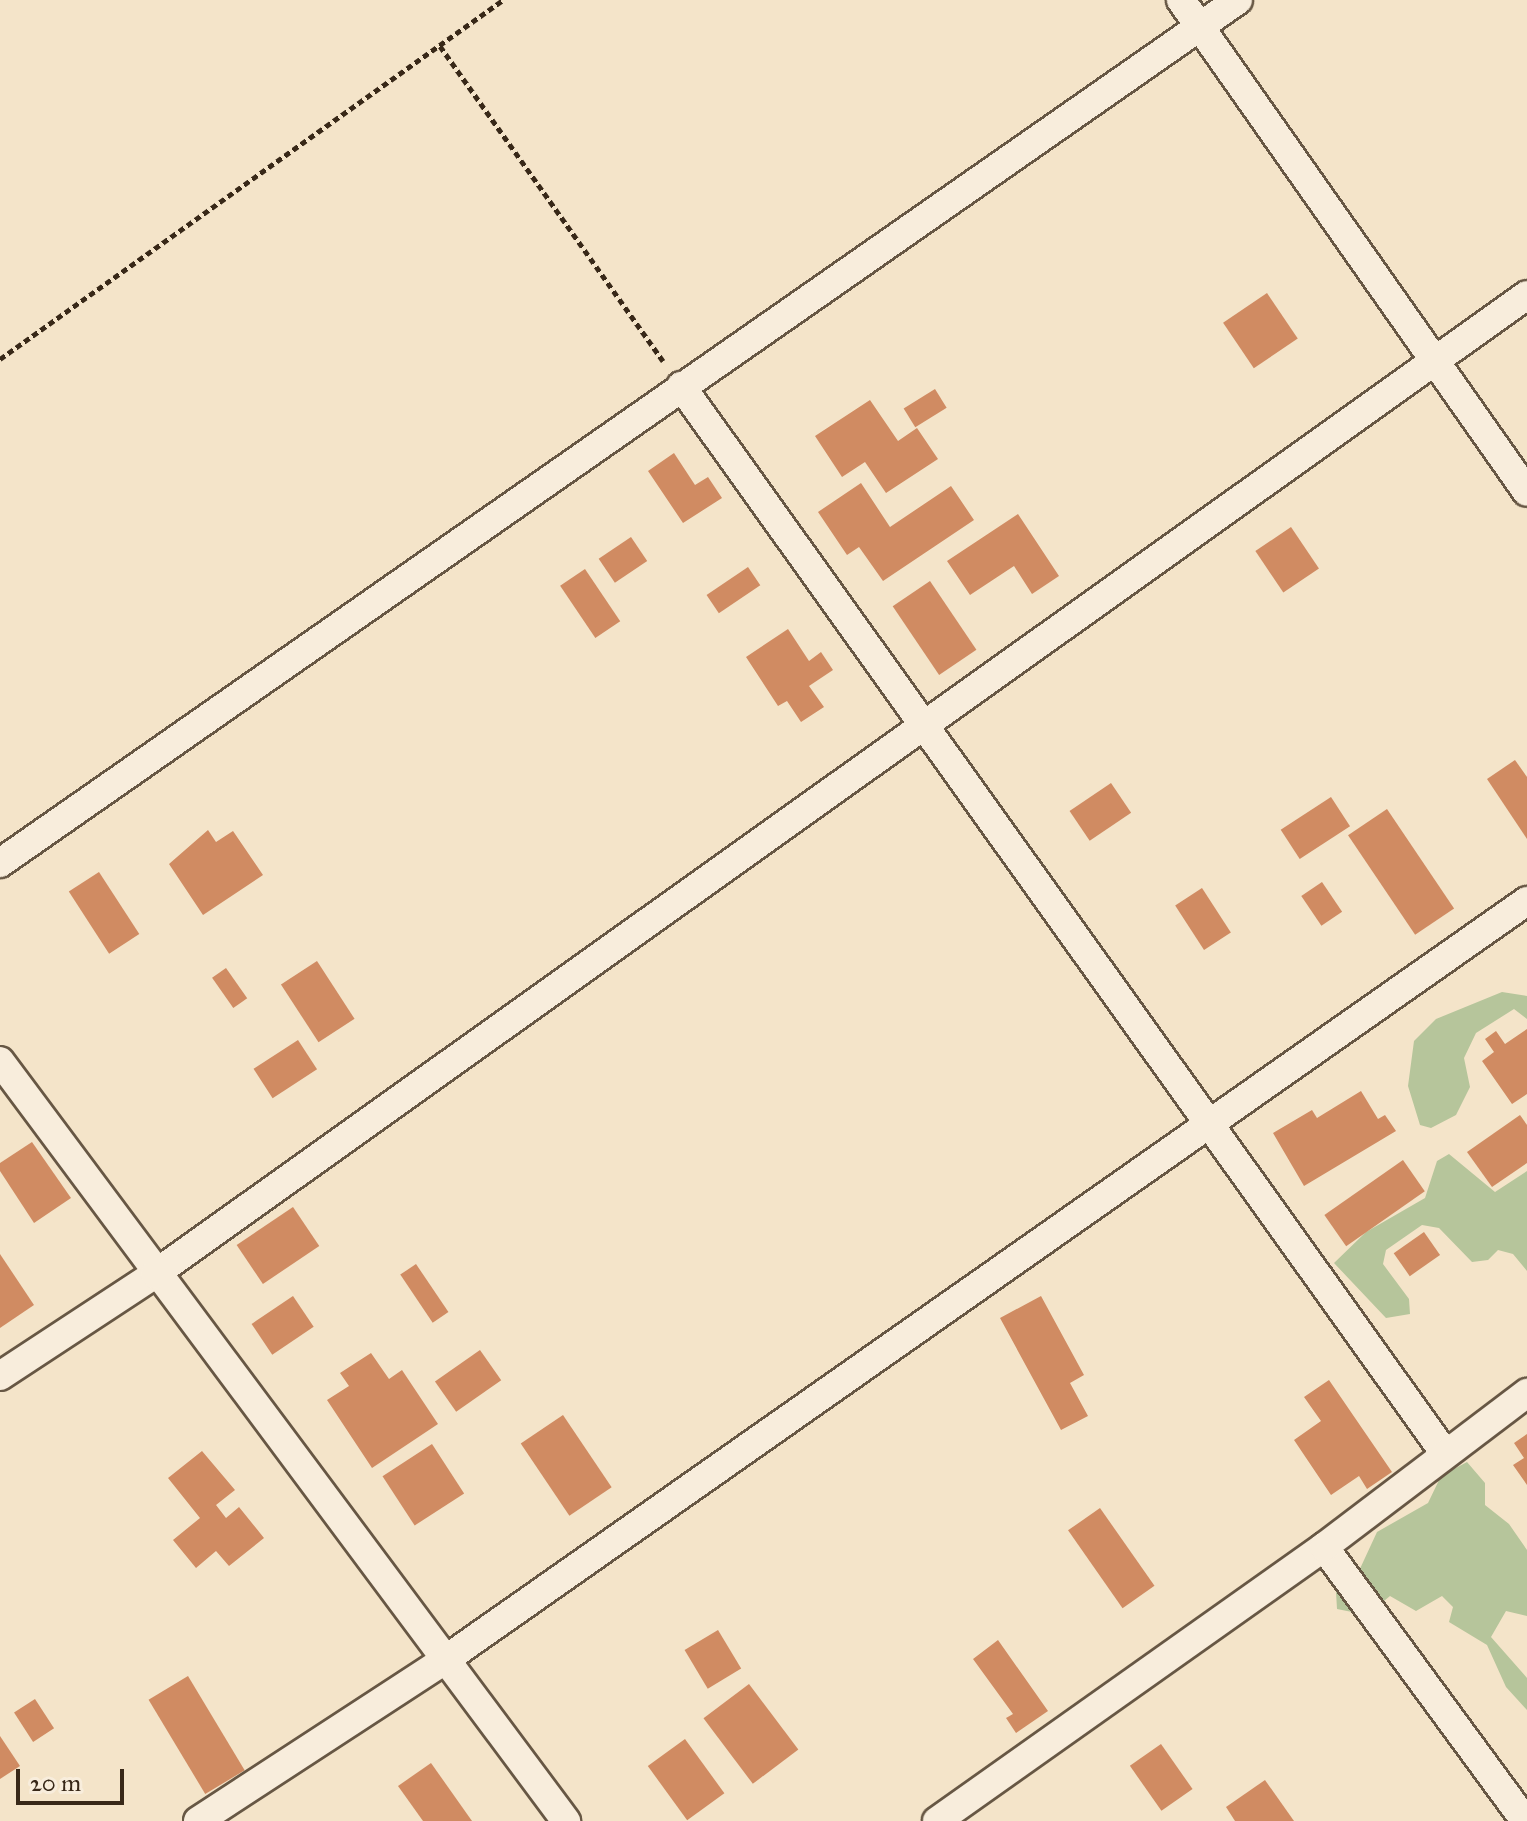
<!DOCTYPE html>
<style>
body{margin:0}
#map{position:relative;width:1527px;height:1821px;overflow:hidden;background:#f4e4c9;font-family:"IM FELL Great Primer",serif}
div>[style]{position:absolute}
.green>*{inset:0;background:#b6c59b}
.building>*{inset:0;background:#d08b62;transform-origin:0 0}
.path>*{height:5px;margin-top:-2.5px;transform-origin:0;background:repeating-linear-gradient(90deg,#382818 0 6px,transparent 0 10px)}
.roads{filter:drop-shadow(2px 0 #675744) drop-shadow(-2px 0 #675744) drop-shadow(0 2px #675744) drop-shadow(0 -2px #675744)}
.street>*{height:28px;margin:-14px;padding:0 14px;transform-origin:14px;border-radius:14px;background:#f8eddc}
span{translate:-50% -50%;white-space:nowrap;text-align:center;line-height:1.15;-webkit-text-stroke:6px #f8eddc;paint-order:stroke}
.scale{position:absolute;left:16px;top:1769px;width:108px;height:36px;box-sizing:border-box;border:4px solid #382818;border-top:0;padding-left:10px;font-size:24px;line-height:28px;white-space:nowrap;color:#382818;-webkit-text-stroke:6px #f8eddc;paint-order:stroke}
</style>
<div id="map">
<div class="green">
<i style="clip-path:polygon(1502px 992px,1527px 996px,1527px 1019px,1514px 1009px,1476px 1033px,1464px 1058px,1470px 1087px,1456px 1115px,1431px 1128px,1420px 1125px,1408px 1086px,1414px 1041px,1436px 1019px)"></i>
<i style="clip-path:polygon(1449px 1154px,1495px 1192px,1527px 1171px,1527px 1271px,1513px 1254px,1498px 1250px,1488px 1260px,1472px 1262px,1439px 1228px,1422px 1225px,1386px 1250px,1383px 1264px,1409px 1299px,1410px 1314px,1386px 1318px,1334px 1263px,1366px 1232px,1425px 1198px,1437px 1161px)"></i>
<i style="clip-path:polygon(1467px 1462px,1485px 1483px,1485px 1505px,1509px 1524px,1527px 1550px,1527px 1616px,1506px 1611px,1491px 1637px,1527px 1678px,1527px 1710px,1506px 1687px,1487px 1645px,1449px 1622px,1453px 1607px,1442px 1596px,1416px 1611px,1390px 1596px,1367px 1615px,1337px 1609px,1336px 1592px,1343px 1579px,1358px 1573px,1377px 1532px,1428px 1503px,1441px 1476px)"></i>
</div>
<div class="building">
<i style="left:1267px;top:293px;width:55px;height:53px;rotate:56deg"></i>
<i style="left:935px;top:389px;width:22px;height:37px;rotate:58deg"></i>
<i style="clip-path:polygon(870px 400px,898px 441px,917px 428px,938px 459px,886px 493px,865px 462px,842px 477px,815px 436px)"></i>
<i style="clip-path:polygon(674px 453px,695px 485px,708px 477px,722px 498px,683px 523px,648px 471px)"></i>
<i style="clip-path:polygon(861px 483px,890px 527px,951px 486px,974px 520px,883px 581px,859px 547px,847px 555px,818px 512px)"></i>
<i style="clip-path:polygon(1018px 514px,1059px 576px,1032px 594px,1014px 566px,970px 595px,947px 561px)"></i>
<i style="left:1291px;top:527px;width:50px;height:43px;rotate:56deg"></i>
<i style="left:631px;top:537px;width:29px;height:39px;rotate:56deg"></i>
<i style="left:748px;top:567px;width:22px;height:50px;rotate:56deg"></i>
<i style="left:585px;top:569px;width:63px;height:30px;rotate:56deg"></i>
<i style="left:930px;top:581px;width:83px;height:45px;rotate:56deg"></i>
<i style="clip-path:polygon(788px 629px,809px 661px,821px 652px,833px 670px,809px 686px,824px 707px,801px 722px,787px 701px,778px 706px,746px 657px)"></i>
<i style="clip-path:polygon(1515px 760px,1527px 777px,1527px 839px,1487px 779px)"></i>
<i style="left:1111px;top:783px;width:36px;height:50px;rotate:56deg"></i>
<i style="left:1331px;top:797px;width:35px;height:60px;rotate:57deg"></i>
<i style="left:1387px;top:809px;width:120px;height:47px;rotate:56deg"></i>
<i style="clip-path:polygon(208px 830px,216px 842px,233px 831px,263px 875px,203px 915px,169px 864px)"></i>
<i style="left:99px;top:872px;width:74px;height:36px;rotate:57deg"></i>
<i style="left:1322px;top:882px;width:36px;height:25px;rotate:56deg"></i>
<i style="left:1202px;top:888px;width:53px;height:32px;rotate:57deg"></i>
<i style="left:317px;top:961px;width:69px;height:43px;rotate:57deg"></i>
<i style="left:226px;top:968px;width:37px;height:17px;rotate:55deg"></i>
<i style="clip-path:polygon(1527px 1029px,1527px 1094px,1512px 1104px,1482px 1061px,1494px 1052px,1485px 1039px,1496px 1031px,1505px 1044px)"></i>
<i style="left:298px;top:1040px;width:35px;height:53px;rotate:57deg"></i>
<i style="clip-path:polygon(1361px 1091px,1378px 1119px,1385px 1115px,1396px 1131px,1304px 1186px,1273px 1133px,1312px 1110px,1317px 1118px)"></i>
<i style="clip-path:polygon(1520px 1115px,1527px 1125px,1527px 1163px,1492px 1187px,1467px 1152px)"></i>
<i style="clip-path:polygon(32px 1142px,71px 1198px,34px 1223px,0 1171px,0 1163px)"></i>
<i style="left:1403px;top:1160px;width:38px;height:96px;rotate:55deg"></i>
<i style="left:293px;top:1207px;width:47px;height:68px;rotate:56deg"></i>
<i style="left:1424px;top:1232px;width:28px;height:37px;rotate:55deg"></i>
<i style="clip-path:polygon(0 1254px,34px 1305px,0 1328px)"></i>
<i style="left:416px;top:1264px;width:58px;height:19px;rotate:56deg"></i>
<i style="left:293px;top:1296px;width:37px;height:50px;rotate:56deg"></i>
<i style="clip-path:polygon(1041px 1296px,1084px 1375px,1070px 1383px,1088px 1416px,1061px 1430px,1000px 1318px)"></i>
<i style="left:480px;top:1350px;width:37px;height:55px;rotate:55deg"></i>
<i style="clip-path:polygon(371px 1353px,389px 1379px,402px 1370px,438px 1424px,372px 1468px,327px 1400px,349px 1386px,340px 1373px)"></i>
<i style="clip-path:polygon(1329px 1380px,1392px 1472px,1367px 1489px,1359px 1476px,1331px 1495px,1294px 1440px,1321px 1421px,1304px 1397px)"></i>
<i style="left:563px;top:1415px;width:87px;height:51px;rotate:56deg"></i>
<i style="clip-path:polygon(1527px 1434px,1527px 1485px,1513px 1465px,1524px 1458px,1514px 1443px)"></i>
<i style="left:432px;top:1444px;width:59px;height:59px;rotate:57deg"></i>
<i style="clip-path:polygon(202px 1451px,235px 1490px,216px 1505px,226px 1518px,239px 1507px,264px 1538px,229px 1566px,216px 1551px,196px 1568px,173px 1540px,200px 1518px,168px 1478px)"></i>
<i style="left:1100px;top:1508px;width:95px;height:39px;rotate:55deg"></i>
<i style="left:718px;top:1630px;width:45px;height:39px;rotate:59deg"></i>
<i style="clip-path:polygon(998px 1640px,1048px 1711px,1016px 1733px,1006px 1718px,1013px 1714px,973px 1659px)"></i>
<i style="left:188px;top:1676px;width:110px;height:46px;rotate:59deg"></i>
<i style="left:749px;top:1684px;width:82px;height:57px;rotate:53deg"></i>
<i style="left:35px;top:1699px;width:35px;height:25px;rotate:57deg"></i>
<i style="clip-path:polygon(0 1736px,20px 1766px,0 1779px)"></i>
<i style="left:685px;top:1739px;width:67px;height:46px;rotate:54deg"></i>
<i style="left:1161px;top:1744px;width:55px;height:38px;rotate:55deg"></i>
<i style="clip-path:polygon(431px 1763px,472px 1821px,423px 1821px,398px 1786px)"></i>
<i style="clip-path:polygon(1265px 1780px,1294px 1821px,1235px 1821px,1226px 1807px)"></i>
</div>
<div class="path">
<i style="left:440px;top:46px;width:386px;rotate:54.7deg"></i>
<i style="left:0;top:359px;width:618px;rotate:-35.52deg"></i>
</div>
<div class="roads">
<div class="street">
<i style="left:1181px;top:0;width:601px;rotate:54.88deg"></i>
<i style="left:681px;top:386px;width:1311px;rotate:54.41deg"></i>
<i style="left:0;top:863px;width:1509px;rotate:-34.88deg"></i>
<i style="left:0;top:1061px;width:948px;rotate:53.32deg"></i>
<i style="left:0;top:1376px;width:186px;rotate:-33.3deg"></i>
<i style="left:155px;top:1274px;width:1685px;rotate:-35.51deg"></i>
<i style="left:1324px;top:1547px;width:340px;rotate:53.7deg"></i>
<i style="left:198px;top:1821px;width:291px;rotate:-33.1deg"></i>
<i style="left:442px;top:1662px;width:1325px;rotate:-35.05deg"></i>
<i style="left:937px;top:1821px;width:474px;rotate:-35.3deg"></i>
<i style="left:1324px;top:1547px;width:255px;rotate:-37.2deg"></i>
</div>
</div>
<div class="scale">20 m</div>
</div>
